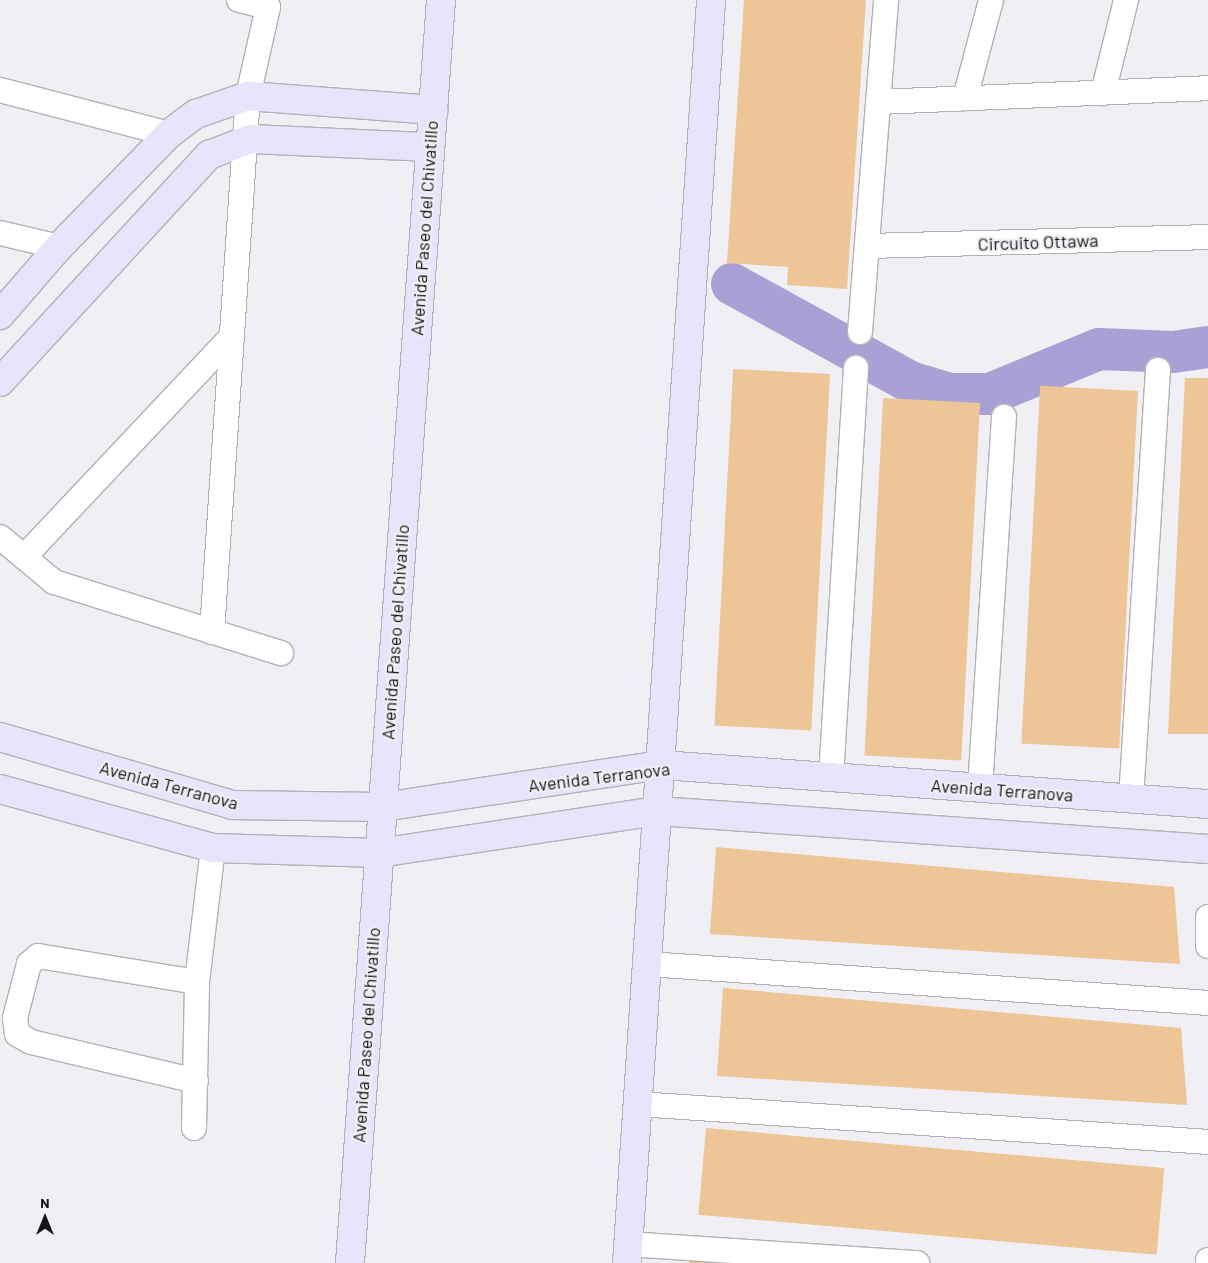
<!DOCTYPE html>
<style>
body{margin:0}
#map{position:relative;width:1208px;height:1263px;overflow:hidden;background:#f0f0f4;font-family:Barlow,sans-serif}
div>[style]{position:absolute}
.river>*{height:42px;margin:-21px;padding:0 21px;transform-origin:21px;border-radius:21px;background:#a9a0d5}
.building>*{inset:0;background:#edc596;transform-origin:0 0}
.roads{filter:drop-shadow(1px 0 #b2b2b6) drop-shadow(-1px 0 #b2b2b6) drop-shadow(0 1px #b2b2b6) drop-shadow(0 -1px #b2b2b6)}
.street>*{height:24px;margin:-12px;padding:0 12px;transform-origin:12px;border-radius:12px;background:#fff}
.secondary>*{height:28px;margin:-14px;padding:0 14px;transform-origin:14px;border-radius:14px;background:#e9e4fc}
span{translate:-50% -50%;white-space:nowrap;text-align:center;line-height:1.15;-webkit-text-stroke:4.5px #f0f0f4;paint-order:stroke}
.street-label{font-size:18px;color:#141415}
.north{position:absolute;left:20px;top:1193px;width:50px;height:50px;-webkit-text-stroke:4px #f0f0f4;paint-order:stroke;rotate:0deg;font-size:14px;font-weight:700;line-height:20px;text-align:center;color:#141415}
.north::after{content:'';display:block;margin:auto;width:18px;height:22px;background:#141415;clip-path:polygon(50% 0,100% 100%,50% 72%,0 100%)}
</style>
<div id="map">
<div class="river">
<i style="left:732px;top:284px;width:203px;rotate:28.8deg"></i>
<i style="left:910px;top:382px;width:42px;rotate:16.7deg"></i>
<i style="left:950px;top:394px;width:40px"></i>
<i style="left:990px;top:394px;width:118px;rotate:-22.4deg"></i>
<i style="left:1099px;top:349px;width:74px;rotate:2.3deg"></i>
<i style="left:1173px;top:352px;width:35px;rotate:-8deg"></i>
</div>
<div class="building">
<i style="clip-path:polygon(744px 0,866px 0,847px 289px,787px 285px,788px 267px,727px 263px)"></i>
<i style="left:830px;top:374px;width:357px;height:97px;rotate:93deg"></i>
<i style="clip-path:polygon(1185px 378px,1208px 378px,1208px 734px,1168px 734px)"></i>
<i style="left:1138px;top:391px;width:358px;height:98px;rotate:93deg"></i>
<i style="left:980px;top:403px;width:358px;height:97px;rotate:93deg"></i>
<i style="clip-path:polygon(716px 847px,1174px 887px,1180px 964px,710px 934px)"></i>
<i style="clip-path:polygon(723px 988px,1181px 1028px,1187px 1105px,717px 1076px)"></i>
<i style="left:706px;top:1128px;width:460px;height:87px;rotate:5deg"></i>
<i style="clip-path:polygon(689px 1259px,718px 1262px,718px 1263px,689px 1263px)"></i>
</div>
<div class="roads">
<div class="street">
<i style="left:0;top:90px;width:175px;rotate:14.6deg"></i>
<i style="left:1103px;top:93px;width:96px;rotate:-76.1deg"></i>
<i style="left:965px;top:98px;width:101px;rotate:-75.1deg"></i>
<i style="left:878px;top:102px;width:330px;rotate:-2.4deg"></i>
<i style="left:0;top:233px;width:61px;rotate:13.3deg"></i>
<i style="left:867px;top:246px;width:341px;rotate:-1.5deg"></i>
<i style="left:860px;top:332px;width:333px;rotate:-85.5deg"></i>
<i style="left:0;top:537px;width:70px;rotate:39.8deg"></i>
<i style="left:54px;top:582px;width:238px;rotate:17.4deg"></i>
<i style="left:24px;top:557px;width:303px;rotate:-46.7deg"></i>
<i style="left:212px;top:632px;width:537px;rotate:-86.16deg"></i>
<i style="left:248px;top:96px;width:91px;rotate:-77.3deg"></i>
<i style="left:268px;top:7px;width:30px;rotate:-166deg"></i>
<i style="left:831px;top:777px;width:410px;rotate:-86.5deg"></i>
<i style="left:980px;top:788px;width:372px;rotate:-86.3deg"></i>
<i style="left:1131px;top:799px;width:430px;rotate:-86.4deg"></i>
<i style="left:1208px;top:917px;width:29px;rotate:90deg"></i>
<i style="left:648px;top:964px;width:561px;rotate:3.98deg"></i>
<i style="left:196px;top:1081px;width:170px;rotate:-166.7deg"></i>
<i style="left:31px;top:1042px;width:16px;rotate:-150deg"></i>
<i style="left:17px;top:1034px;width:16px;rotate:-97deg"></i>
<i style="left:15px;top:1018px;width:56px;rotate:-75.5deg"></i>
<i style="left:29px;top:964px;width:12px;rotate:-42deg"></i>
<i style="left:38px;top:956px;width:161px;rotate:9.3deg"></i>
<i style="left:638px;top:1104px;width:571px;rotate:3.81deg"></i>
<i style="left:194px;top:1128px;width:146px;rotate:-88.8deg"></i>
<i style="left:197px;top:982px;width:135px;rotate:-83.2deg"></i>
<i style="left:628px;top:1244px;width:290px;rotate:3.8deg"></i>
<i style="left:1208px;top:1263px;width:3px;rotate:-90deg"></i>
</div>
<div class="secondary">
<i style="left:0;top:315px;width:90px;rotate:-49.1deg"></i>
<i style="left:59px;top:247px;width:158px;rotate:-45.8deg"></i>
<i style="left:169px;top:134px;width:34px;rotate:-37deg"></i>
<i style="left:196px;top:114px;width:55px;rotate:-19.1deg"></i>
<i style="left:248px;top:96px;width:186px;rotate:4.3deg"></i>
<i style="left:0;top:382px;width:309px;rotate:-47.4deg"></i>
<i style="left:209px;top:155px;width:45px;rotate:-20.9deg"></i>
<i style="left:251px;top:139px;width:179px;rotate:2.6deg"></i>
<i style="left:0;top:737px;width:242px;rotate:16.3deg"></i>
<i style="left:232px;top:805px;width:151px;rotate:0.8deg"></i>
<i style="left:383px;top:807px;width:281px;rotate:-8.6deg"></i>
<i style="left:661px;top:765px;width:548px;rotate:4.08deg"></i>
<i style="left:0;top:789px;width:221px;rotate:15.5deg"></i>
<i style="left:213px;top:848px;width:166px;rotate:1.7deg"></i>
<i style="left:379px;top:853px;width:282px;rotate:-8.6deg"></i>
<i style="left:658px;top:811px;width:551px;rotate:3.95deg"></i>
<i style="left:350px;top:1263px;width:1266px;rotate:-85.88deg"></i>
<i style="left:627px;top:1263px;width:1266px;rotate:-86.19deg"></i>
</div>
</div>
<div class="street-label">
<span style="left:424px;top:228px;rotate:-86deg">Avenida Paseo del Chivatillo</span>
<span style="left:1038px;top:242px;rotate:-2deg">Circuito Ottawa</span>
<span style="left:395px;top:632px;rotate:-86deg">Avenida Paseo del Chivatillo</span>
<span style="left:599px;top:777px;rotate:-7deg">Avenida Terranova</span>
<span style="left:169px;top:785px;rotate:15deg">Avenida Terranova</span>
<span style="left:1002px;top:790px;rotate:4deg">Avenida Terranova</span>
<span style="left:366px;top:1035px;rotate:-86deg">Avenida Paseo del Chivatillo</span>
</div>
<div class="north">N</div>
</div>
